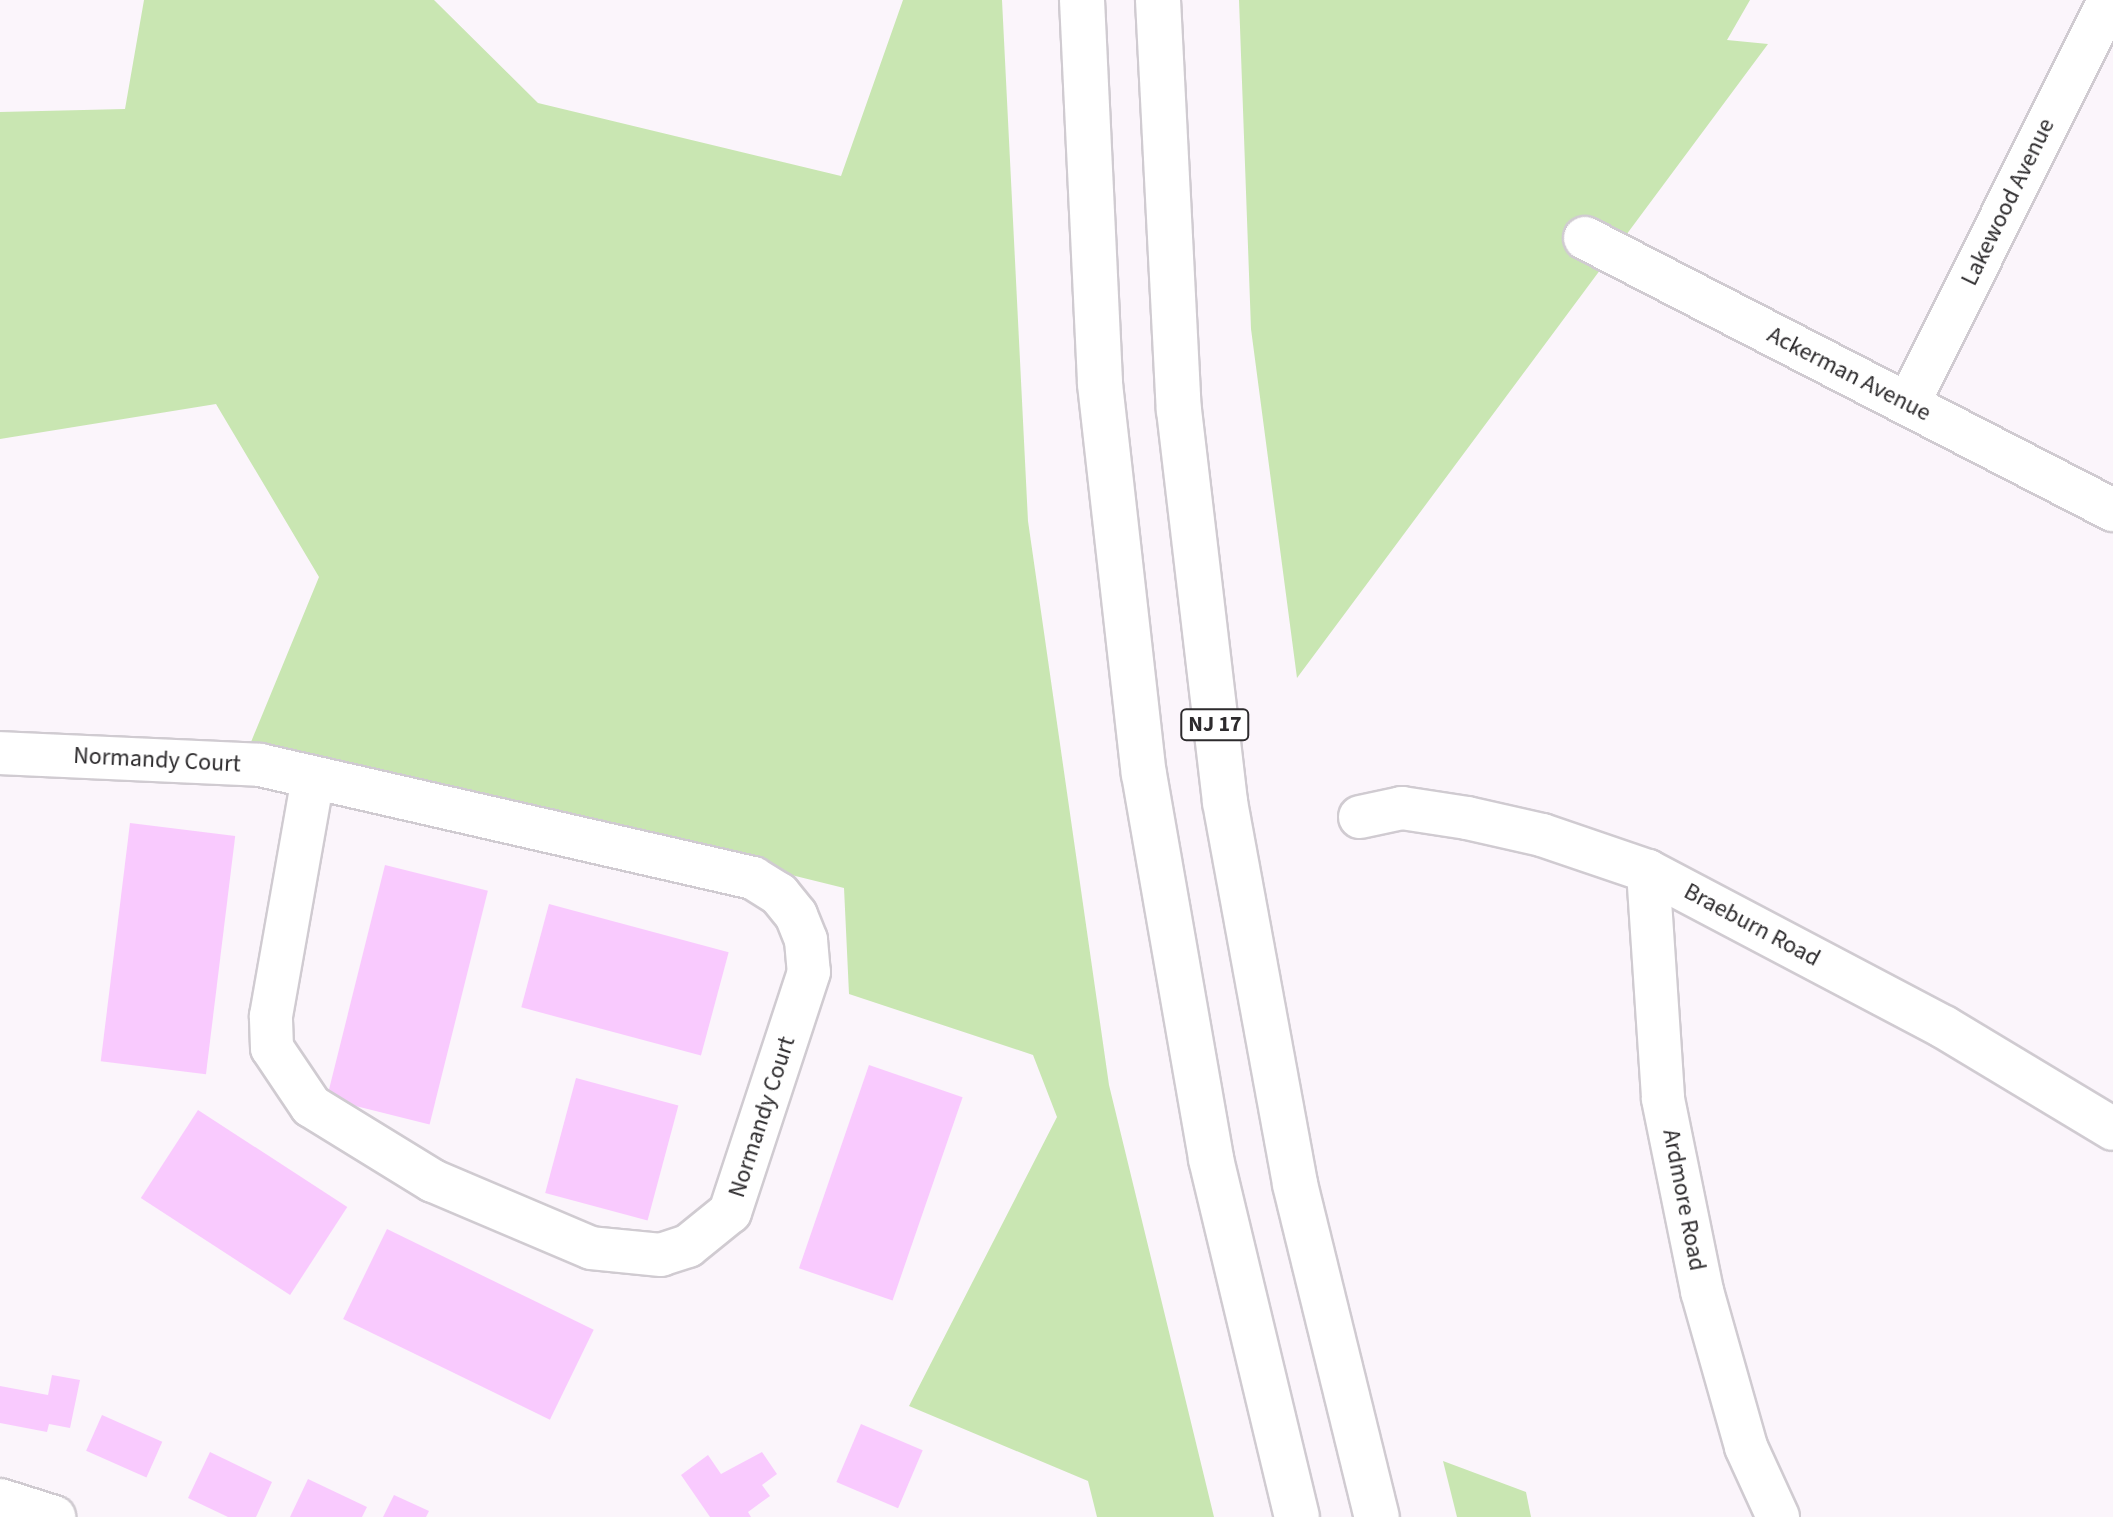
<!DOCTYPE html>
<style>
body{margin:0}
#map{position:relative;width:2113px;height:1517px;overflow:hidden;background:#fbf5fb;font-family:"Source Sans 3",sans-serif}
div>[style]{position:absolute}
.green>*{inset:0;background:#c9e6b2}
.building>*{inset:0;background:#f9cafe;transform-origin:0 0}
.roads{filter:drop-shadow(2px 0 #d0cbd1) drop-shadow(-2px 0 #d0cbd1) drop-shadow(0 2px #d0cbd1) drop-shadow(0 -2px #d0cbd1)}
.minor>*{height:42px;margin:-21px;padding:0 21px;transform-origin:21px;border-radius:21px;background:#fff}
.trunk>*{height:44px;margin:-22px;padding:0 22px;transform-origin:22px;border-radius:22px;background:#fff}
span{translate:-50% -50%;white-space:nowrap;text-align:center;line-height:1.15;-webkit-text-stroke:6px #fff;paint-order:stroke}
.shield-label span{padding:2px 6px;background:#fff;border:2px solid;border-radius:6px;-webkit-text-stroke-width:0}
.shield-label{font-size:22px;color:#2d2b2d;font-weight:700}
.street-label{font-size:24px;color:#2d2b2d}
</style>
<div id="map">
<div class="green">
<i style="clip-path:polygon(144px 0,434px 0,538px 103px,841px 176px,903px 0,1002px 0,1028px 521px,1109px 1085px,1214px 1517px,1097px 1517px,1088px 1481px,909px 1406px,1057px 1117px,1033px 1055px,849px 994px,844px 888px,251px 742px,319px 577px,216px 404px,0 439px,0 112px,125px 109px)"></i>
<i style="clip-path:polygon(1239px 0,1750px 0,1727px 40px,1768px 44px,1297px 678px,1251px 329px)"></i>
<i style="clip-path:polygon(1443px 1461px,1526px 1492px,1531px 1517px,1457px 1517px)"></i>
</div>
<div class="building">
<i style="left:130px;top:823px;width:106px;height:240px;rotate:7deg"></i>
<i style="left:385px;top:865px;width:106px;height:241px;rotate:14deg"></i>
<i style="left:549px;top:904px;width:186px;height:107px;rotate:15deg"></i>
<i style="left:869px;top:1065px;width:99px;height:215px;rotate:19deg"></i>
<i style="left:576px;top:1078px;width:106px;height:119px;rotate:15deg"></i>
<i style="left:198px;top:1110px;width:178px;height:105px;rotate:33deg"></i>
<i style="left:387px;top:1229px;width:230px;height:100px;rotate:26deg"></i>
<i style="clip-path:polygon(52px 1375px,80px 1380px,70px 1428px,49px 1424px,47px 1432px,0 1423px,0 1386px,48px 1395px)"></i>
<i style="left:102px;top:1415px;width:66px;height:39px;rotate:24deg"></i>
<i style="left:861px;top:1424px;width:67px;height:63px;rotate:23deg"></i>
<i style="clip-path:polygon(210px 1452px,272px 1482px,256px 1517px,228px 1517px,188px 1498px)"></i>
<i style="clip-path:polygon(762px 1452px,777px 1474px,762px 1485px,770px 1496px,748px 1512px,751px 1517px,710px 1517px,681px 1475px,708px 1455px,721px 1474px)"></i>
<i style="clip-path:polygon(308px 1479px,367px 1507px,362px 1517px,290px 1517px)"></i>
<i style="clip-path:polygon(394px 1495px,429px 1511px,426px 1517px,383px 1517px)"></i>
</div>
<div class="roads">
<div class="minor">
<i style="left:1585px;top:238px;width:594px;rotate:27.26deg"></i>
<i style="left:1908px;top:404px;width:451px;rotate:-63.5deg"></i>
<i style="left:0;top:753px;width:260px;rotate:2.6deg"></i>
<i style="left:260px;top:765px;width:506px;rotate:12.91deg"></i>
<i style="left:753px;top:878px;width:31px;rotate:32deg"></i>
<i style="left:779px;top:894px;width:27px;rotate:51deg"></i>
<i style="left:796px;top:915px;width:27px;rotate:68deg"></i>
<i style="left:806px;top:940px;width:32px;rotate:85deg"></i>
<i style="left:809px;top:972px;width:253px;rotate:108.2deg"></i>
<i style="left:730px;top:1212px;width:54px;rotate:141deg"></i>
<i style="left:688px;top:1246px;width:28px;rotate:162deg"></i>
<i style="left:661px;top:1255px;width:70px;rotate:-174.3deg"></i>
<i style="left:591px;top:1248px;width:172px;rotate:-157deg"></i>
<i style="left:433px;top:1181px;width:143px;rotate:-148.4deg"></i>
<i style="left:311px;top:1106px;width:70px;rotate:-123.9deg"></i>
<i style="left:272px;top:1048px;width:32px;rotate:-92deg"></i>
<i style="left:271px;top:1016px;width:242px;rotate:-80deg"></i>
<i style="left:1360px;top:817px;width:43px;rotate:-12.1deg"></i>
<i style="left:1402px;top:808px;width:66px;rotate:8.7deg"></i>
<i style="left:1467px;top:818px;width:77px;rotate:12.8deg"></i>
<i style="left:1542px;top:835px;width:112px;rotate:18.8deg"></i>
<i style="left:1648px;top:871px;width:335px;rotate:27.8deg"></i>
<i style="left:1944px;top:1027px;width:197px;rotate:31.1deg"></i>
<i style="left:1648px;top:871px;width:228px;rotate:86.2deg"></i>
<i style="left:1663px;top:1099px;width:196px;rotate:78.5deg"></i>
<i style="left:1702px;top:1291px;width:162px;rotate:74.2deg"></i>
<i style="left:1746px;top:1447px;width:77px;rotate:65.4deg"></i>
<i style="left:0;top:1500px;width:57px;rotate:17.5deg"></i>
</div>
<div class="trunk">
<i style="left:1082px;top:0;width:384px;rotate:87.3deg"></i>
<i style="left:1100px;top:384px;width:392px;rotate:83.6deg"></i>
<i style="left:1144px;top:774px;width:391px;rotate:80.1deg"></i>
<i style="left:1211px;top:1159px;width:368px;rotate:76.5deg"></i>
<i style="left:1158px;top:0;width:411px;rotate:87.1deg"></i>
<i style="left:1179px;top:410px;width:395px;rotate:83.3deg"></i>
<i style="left:1225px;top:802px;width:388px;rotate:79.6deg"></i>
<i style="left:1295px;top:1184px;width:343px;rotate:76.2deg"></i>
</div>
</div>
<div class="shield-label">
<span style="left:1215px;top:725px">NJ 17</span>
</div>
<div class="street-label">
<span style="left:2008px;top:202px;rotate:-64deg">Lakewood Avenue</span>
<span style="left:1849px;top:374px;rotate:27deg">Ackerman Avenue</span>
<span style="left:157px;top:760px;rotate:3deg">Normandy Court</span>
<span style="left:1752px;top:925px;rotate:28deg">Braeburn Road</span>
<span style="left:762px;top:1117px;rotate:-72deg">Normandy Court</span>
<span style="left:1684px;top:1200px;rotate:79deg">Ardmore Road</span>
</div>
</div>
